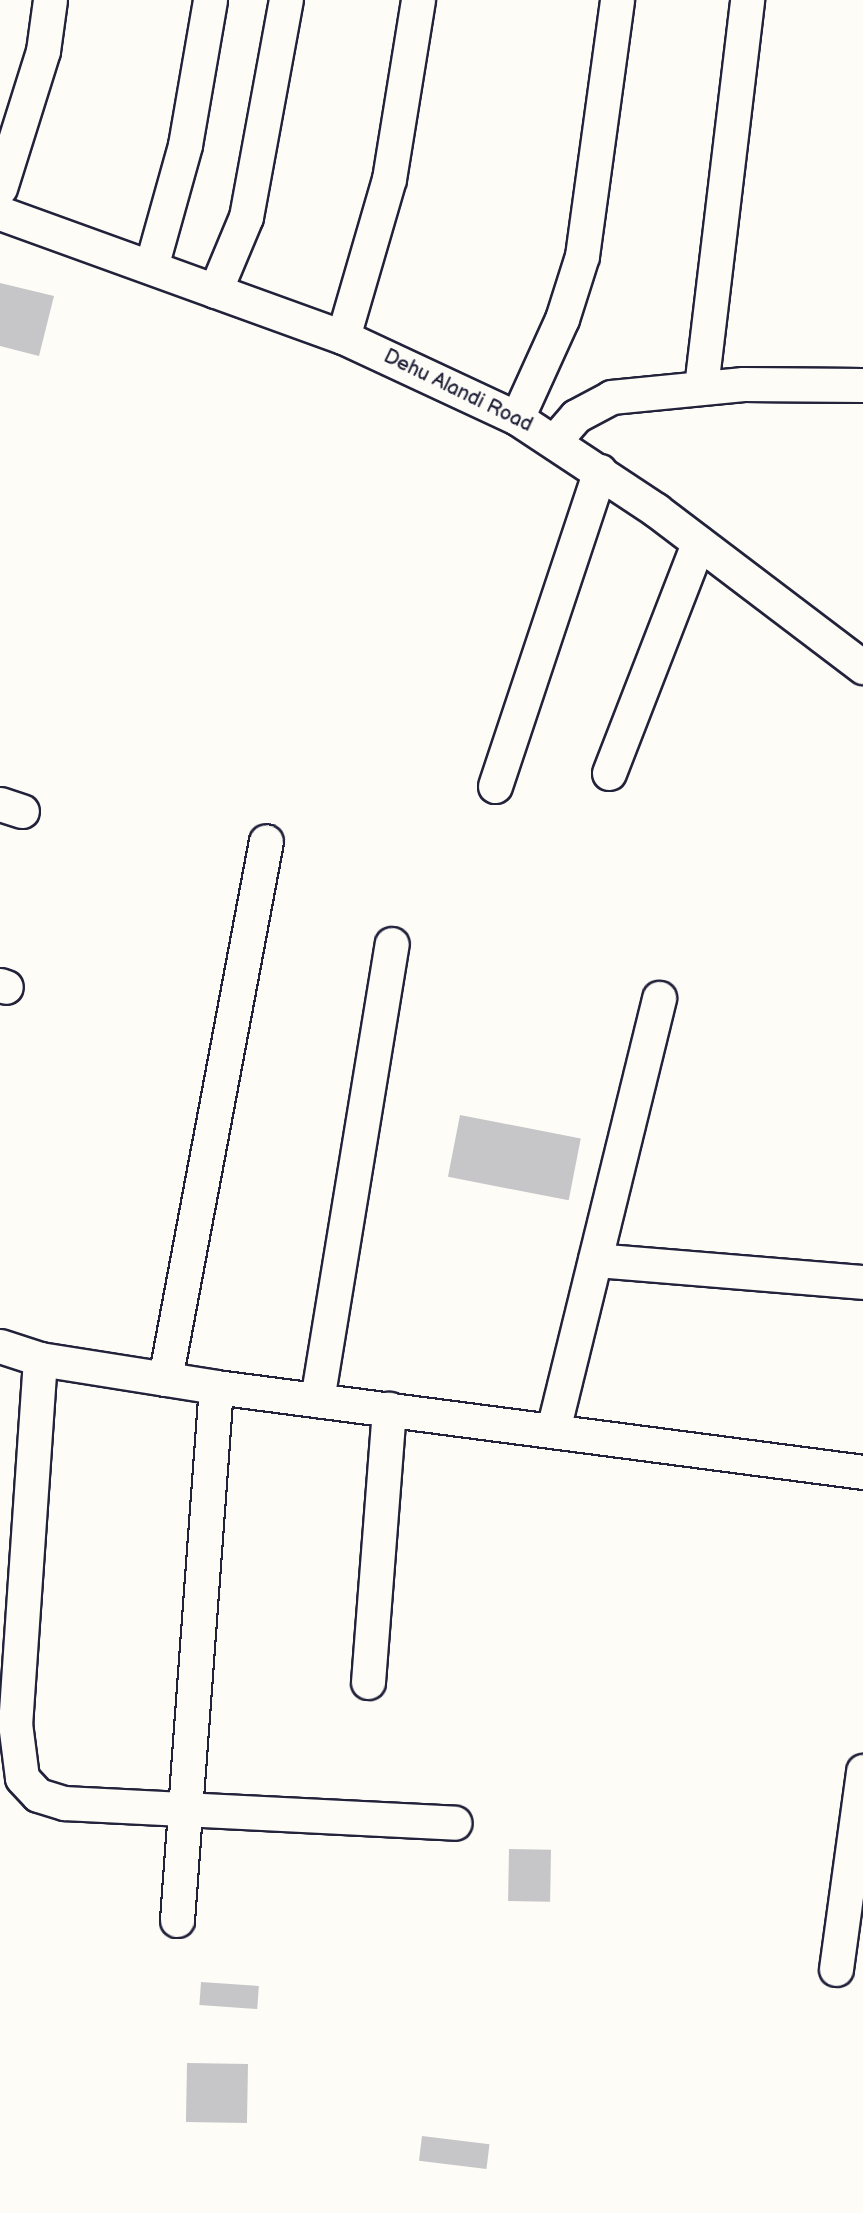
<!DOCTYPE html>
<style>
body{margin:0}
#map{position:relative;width:863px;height:2213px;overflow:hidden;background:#fdfcf7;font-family:"Balsamiq Sans",sans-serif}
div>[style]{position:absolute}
.building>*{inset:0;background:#c6c6c8;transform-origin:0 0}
.roads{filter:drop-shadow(2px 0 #22223b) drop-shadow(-2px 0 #22223b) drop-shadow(0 2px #22223b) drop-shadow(0 -2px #22223b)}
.minor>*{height:33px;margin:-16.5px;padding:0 16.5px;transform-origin:16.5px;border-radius:16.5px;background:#fdfcf7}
.major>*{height:33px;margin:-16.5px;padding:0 16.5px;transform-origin:16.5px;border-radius:16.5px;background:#fdfcf7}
span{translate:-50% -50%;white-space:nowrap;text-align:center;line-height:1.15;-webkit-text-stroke:6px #fdfcf7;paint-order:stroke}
.street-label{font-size:20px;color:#22223b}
</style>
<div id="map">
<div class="building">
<i style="clip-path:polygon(0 283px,54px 296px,39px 356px,0 346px)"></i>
<i style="left:460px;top:1115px;width:123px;height:63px;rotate:11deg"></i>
<i style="left:509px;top:1849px;width:42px;height:52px;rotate:1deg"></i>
<i style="left:201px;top:1982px;width:58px;height:23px;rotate:4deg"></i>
<i style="left:187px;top:2063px;width:61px;height:59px;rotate:1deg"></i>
<i style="left:422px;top:2136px;width:68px;height:25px;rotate:7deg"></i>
</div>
<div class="roads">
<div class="minor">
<i style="left:0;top:188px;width:144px;rotate:-72.6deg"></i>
<i style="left:43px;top:51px;width:51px;rotate:-82.2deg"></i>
<i style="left:151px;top:267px;width:127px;rotate:-74.4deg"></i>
<i style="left:185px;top:145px;width:147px;rotate:-80.2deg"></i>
<i style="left:215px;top:291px;width:80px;rotate:-67.3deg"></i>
<i style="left:246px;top:217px;width:221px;rotate:-79.6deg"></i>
<i style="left:343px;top:337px;width:165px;rotate:-73.8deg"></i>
<i style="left:389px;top:179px;width:181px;rotate:-80.8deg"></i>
<i style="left:701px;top:387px;width:390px;rotate:-83.2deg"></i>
<i style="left:517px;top:418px;width:109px;rotate:-65.6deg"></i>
<i style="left:562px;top:319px;width:66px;rotate:-72.4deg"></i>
<i style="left:582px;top:256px;width:258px;rotate:-82.2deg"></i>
<i style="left:556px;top:439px;width:30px;rotate:-49deg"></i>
<i style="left:576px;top:416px;width:40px;rotate:-28deg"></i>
<i style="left:611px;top:397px;width:133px;rotate:-5.6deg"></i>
<i style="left:743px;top:384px;width:120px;rotate:0.5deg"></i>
<i style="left:609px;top:773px;width:247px;rotate:-68.8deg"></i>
<i style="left:495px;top:786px;width:332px;rotate:-71.6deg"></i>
<i style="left:0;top:804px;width:23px;rotate:18deg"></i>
<i style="left:0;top:985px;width:6px;rotate:18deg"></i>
<i style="left:595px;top:1260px;width:269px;rotate:4.7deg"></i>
<i style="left:0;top:1346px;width:42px;rotate:18deg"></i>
<i style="left:40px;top:1359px;width:178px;rotate:9deg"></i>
<i style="left:216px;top:1387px;width:653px;rotate:7.48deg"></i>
<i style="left:40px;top:1359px;width:365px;rotate:93.9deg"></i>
<i style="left:15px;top:1723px;width:55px;rotate:82.7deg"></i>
<i style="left:22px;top:1778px;width:23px;rotate:47deg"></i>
<i style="left:38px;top:1795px;width:28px;rotate:17deg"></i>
<i style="left:65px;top:1803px;width:390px;rotate:2.9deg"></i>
<i style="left:165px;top:1379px;width:547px;rotate:-79.37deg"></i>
<i style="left:317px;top:1400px;width:462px;rotate:-80.7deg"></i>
<i style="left:553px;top:1430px;width:445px;rotate:-76.2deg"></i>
<i style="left:368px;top:1682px;width:274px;rotate:-85.6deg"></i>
<i style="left:177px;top:1920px;width:534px;rotate:-85.82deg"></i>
<i style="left:836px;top:1969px;width:200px;rotate:-82.2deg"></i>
</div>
<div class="major">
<i style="left:0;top:213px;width:365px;rotate:19.9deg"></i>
<i style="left:343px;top:337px;width:192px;rotate:25deg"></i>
<i style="left:517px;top:418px;width:167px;rotate:33.5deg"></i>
<i style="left:656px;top:510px;width:260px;rotate:37.2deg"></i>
</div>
</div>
<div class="street-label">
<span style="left:458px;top:391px;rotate:26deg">Dehu Alandi Road</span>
</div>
</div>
